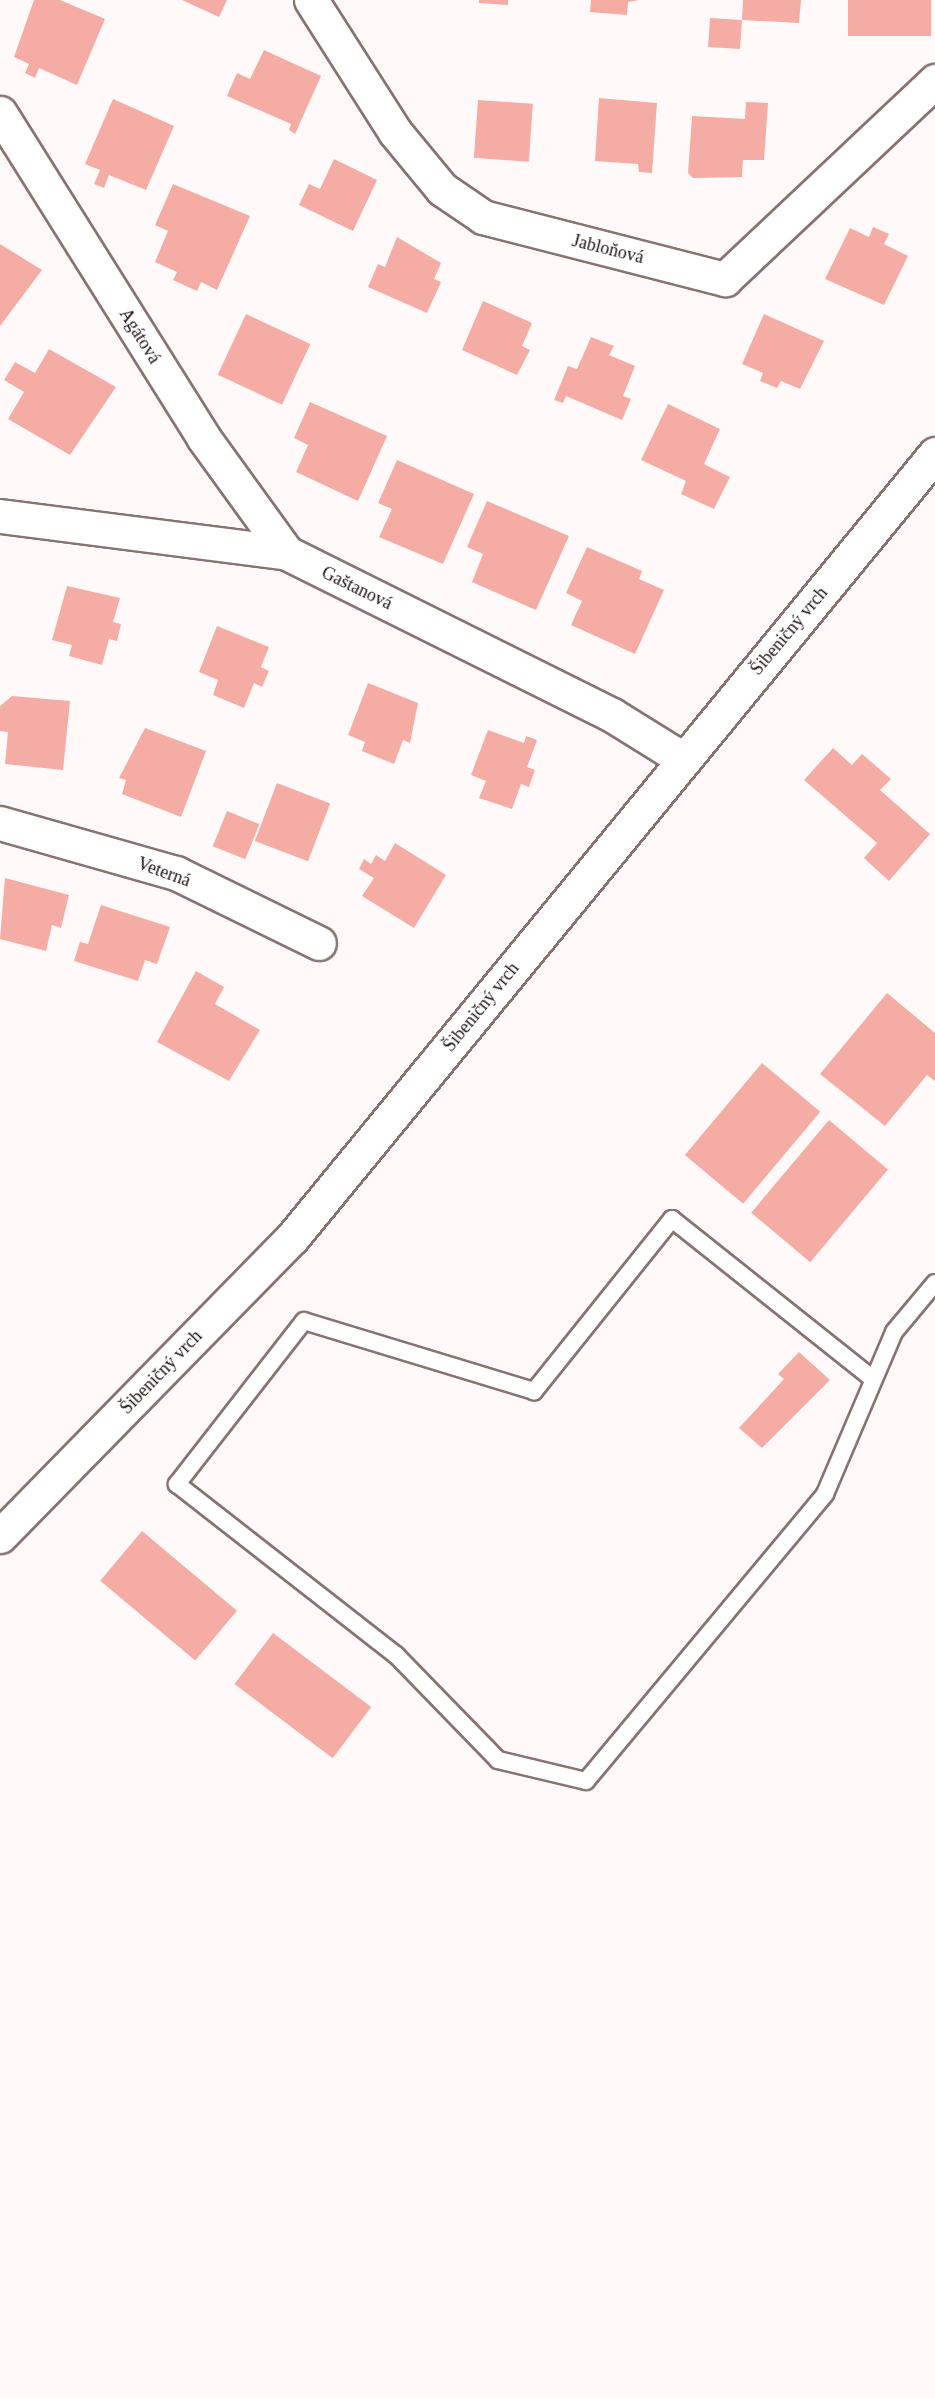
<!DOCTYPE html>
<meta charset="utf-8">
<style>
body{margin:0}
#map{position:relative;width:935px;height:2398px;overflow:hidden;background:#fffaf9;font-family:Georgia,serif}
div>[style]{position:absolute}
.building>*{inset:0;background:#f5aca4;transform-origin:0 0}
.roads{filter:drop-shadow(2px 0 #887371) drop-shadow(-2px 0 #887371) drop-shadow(0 2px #887371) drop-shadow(0 -2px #887371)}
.lane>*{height:16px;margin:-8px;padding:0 8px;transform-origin:8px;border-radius:8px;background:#fff}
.street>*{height:33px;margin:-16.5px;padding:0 16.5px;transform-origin:16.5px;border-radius:16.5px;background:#fff}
span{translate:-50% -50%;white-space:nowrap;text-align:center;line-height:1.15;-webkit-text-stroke:4.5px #fff;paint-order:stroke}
.street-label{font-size:18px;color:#191110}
</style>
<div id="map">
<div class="building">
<i style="clip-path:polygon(34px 0,60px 0,105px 19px,77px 85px,39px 68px,35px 78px,25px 73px,29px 64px,14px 57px)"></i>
<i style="clip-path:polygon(182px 0,227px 0,219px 17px)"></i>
<i style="clip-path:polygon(479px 0,508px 0,508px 5px,479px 3px)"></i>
<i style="clip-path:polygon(591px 0,639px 0,628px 2px,627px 15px,590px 12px)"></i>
<i style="clip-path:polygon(743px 0,801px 0,799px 23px,742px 20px,740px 49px,708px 47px,710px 18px,742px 20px)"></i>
<i style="left:848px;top:0;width:83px;height:36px"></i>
<i style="clip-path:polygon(264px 50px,321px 76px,295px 134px,289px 130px,291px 124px,227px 96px,237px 73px,250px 79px)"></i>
<i style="clip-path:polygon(599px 98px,657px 103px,652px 173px,639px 172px,638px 164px,595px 161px)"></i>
<i style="clip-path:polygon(113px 99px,174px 126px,146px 190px,109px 175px,104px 188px,94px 184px,100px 170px,85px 164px)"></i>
<i style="left:478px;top:100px;width:55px;height:58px;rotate:4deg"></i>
<i style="clip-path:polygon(746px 102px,768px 103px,764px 160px,743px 160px,742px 177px,693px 178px,688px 173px,692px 116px,745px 119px)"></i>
<i style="clip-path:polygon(334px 159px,377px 180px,353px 231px,299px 205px,309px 184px,320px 189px)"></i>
<i style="clip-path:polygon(173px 184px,250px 216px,217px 290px,201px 282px,197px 291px,173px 280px,177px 272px,155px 262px,168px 231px,155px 225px)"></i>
<i style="clip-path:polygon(873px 227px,889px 234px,884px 244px,908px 256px,884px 305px,825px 279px,850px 228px,869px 237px)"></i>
<i style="clip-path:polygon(397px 237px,441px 263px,434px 279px,441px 282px,427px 313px,368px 287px,378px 264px,385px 267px)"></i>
<i style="clip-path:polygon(0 244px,42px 270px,0 326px)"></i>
<i style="clip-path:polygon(483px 301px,532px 323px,522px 346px,530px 350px,517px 375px,462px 350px)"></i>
<i style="left:246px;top:314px;width:71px;height:67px;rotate:25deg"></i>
<i style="clip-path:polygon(764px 314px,824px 341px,800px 389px,781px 381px,777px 388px,760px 381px,763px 373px,742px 364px)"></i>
<i style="clip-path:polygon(591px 337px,614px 346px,609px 355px,635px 366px,623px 396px,631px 399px,622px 420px,566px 396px,563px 403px,554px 400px,568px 366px,577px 369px)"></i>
<i style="clip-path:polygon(49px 349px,116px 387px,70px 455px,8px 419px,24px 392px,4px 380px,15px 362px,35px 373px)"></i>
<i style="clip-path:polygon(310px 402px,387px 436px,358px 501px,296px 472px,308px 445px,294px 438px)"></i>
<i style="clip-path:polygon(668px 404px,720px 429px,704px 464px,730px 477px,714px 509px,681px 494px,686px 481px,641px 460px)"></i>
<i style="clip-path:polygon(397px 460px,474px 494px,443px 564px,379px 537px,392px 509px,378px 503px)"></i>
<i style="clip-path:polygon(487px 501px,569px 536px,536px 610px,472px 582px,483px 554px,467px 547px)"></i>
<i style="clip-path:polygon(587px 547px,642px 571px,639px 579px,664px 590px,635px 654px,571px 625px,582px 601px,566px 593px)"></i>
<i style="clip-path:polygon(67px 586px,120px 598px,113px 622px,121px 624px,117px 641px,109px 639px,102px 665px,69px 656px,72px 645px,52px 640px)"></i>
<i style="clip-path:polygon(217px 626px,269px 647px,261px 667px,269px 671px,262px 687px,254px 683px,244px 708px,213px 695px,218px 680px,199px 672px)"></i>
<i style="clip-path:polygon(368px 683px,418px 703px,410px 743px,403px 740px,394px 764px,362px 751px,365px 742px,348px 735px)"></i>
<i style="clip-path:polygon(12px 696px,70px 701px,63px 770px,5px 764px,8px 732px,0 731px,0 706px)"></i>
<i style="clip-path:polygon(145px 728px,206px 751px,181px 817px,122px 794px,126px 780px,119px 778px)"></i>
<i style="clip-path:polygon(488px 730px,524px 743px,526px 736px,537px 740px,527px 767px,535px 770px,529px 787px,521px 784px,512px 809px,479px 798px,486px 781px,471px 775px)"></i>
<i style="clip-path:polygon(833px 748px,852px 765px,862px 754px,891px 779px,880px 790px,930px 834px,889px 881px,864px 858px,877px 843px,804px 780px)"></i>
<i style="left:277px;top:783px;width:57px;height:62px;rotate:21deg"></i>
<i style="left:227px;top:811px;width:35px;height:38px;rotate:22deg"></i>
<i style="clip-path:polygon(395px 843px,446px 875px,414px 928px,362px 896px,374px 878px,359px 869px,364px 859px,371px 864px,376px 855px,385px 861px)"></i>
<i style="clip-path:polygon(5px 878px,69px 895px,61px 928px,52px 925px,46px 951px,0 939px)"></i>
<i style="clip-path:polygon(101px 905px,170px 927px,157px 964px,145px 960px,138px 981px,74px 961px,80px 942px,88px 944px)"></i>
<i style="clip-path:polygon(196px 971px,224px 987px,215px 1004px,260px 1030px,229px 1081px,157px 1042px)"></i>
<i style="clip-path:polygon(887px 993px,935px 1033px,935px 1081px,927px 1075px,885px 1126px,820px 1074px)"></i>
<i style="left:762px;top:1063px;width:76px;height:120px;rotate:40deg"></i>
<i style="left:829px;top:1120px;width:77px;height:121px;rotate:40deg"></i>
<i style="clip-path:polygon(799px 1352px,830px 1380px,762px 1448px,739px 1428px,784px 1379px,778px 1374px)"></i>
<i style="left:142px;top:1531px;width:124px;height:65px;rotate:40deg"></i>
<i style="left:273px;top:1633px;width:123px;height:64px;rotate:37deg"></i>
</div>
<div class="roads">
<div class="lane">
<i style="left:873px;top:1379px;width:257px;rotate:-141.5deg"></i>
<i style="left:672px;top:1219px;width:221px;rotate:128.7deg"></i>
<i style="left:534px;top:1391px;width:240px;rotate:-163.1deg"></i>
<i style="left:304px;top:1321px;width:207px;rotate:127.9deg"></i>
<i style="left:177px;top:1484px;width:278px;rotate:38deg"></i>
<i style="left:396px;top:1655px;width:146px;rotate:45.8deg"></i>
<i style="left:498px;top:1760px;width:90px;rotate:13.4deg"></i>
<i style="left:586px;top:1781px;width:373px;rotate:-50.2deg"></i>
<i style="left:825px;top:1494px;width:176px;rotate:-66.9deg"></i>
<i style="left:894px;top:1332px;width:64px;rotate:-50.1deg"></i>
</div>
<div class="street">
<i style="left:311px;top:0;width:156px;rotate:57.5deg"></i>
<i style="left:395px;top:132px;width:74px;rotate:50.5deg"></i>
<i style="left:442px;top:189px;width:50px;rotate:34.3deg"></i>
<i style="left:483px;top:217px;width:250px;rotate:14.4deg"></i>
<i style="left:725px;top:279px;width:289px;rotate:-43.3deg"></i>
<i style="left:0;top:113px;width:382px;rotate:57.9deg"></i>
<i style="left:203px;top:437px;width:143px;rotate:54.1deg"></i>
<i style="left:0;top:516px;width:289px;rotate:7.3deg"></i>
<i style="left:287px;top:553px;width:363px;rotate:26.5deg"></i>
<i style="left:612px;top:715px;width:84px;rotate:31.8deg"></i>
<i style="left:0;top:823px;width:183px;rotate:15.9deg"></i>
<i style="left:176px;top:873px;width:159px;rotate:26.1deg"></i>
<i style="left:0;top:1536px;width:417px;rotate:-45.6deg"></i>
<i style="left:292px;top:1238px;width:1014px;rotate:-50.64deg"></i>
</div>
</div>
<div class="street-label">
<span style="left:608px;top:249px;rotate:14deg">Jabloňová</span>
<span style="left:140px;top:336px;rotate:58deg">Agátová</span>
<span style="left:357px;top:588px;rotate:26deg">Gaštanová</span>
<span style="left:789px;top:631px;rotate:-50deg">Šibeničný vrch</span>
<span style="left:164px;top:872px;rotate:20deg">Veterná</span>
<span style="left:481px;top:1007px;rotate:-51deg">Šibeničný vrch</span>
<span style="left:161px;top:1372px;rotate:-46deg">Šibeničný vrch</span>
</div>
</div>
